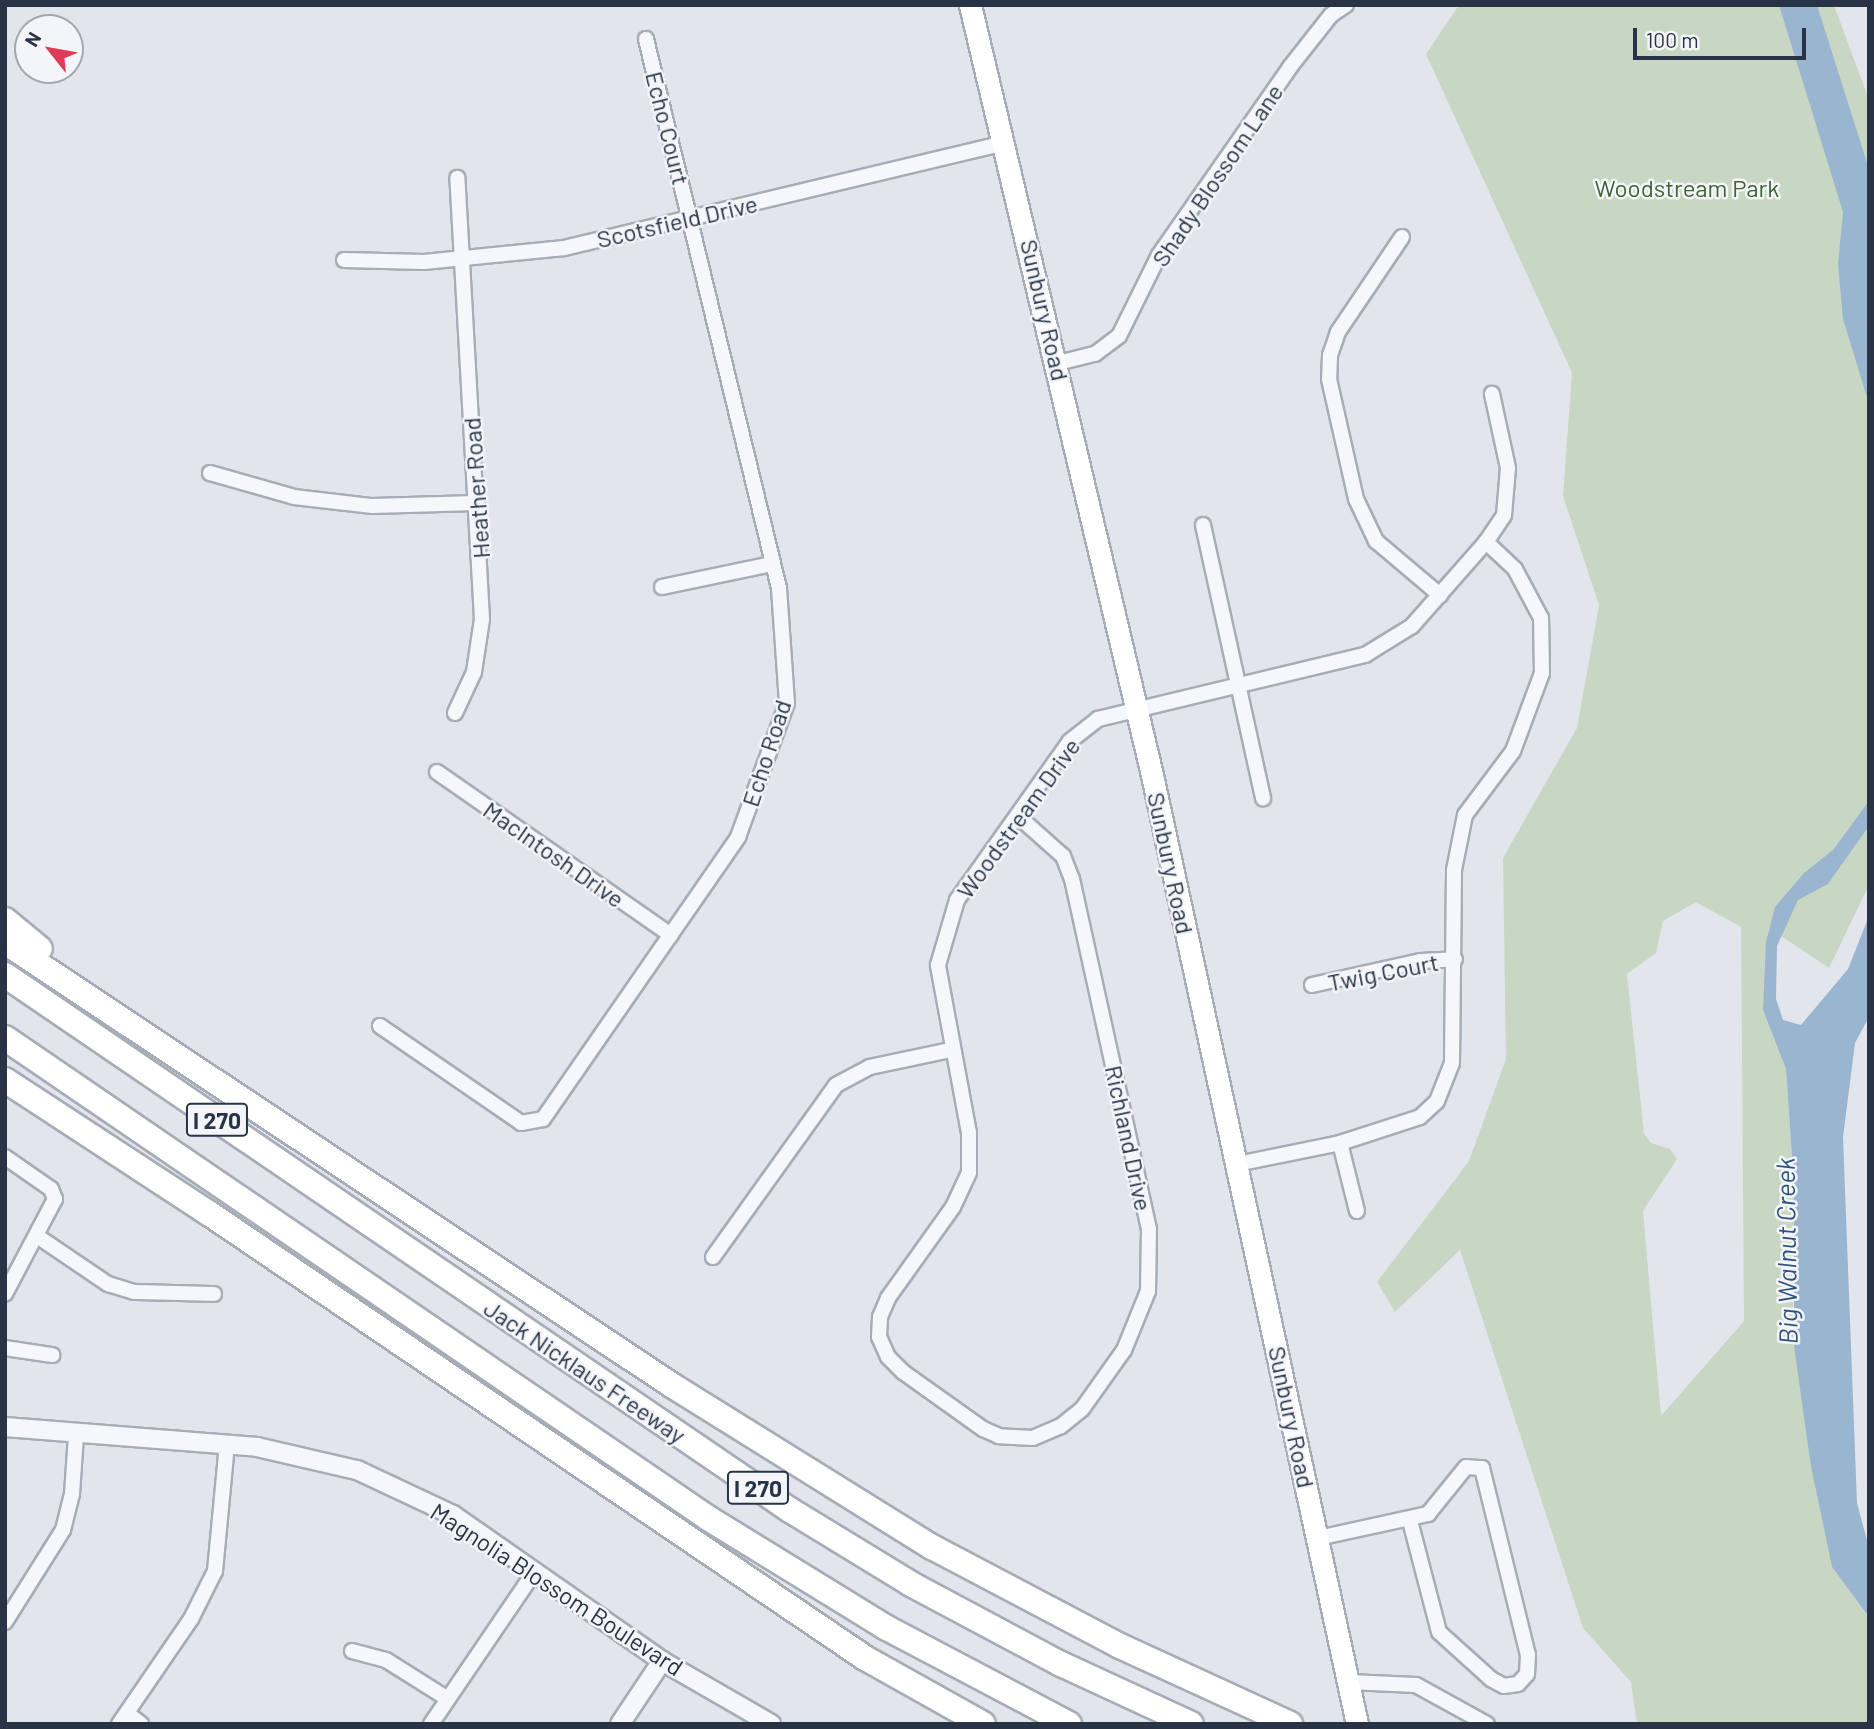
<!DOCTYPE html>
<style>
body{margin:0}
#map{position:relative;width:1874px;height:1729px;overflow:hidden;background:#e2e6ec;font-family:Barlow,sans-serif}
div>[style]{position:absolute}
.green>*{inset:0;background:#c8d7c3}
.water>*{inset:0;background:#9ab5cf}
.roads{filter:drop-shadow(2px 0 #a6adb7) drop-shadow(-2px 0 #a6adb7) drop-shadow(0 2px #a6adb7) drop-shadow(0 -2px #a6adb7)}
.minor>*{height:14px;margin:-7px;padding:0 7px;transform-origin:7px;border-radius:7px;background:#f6f7fa}
.tertiary>*{height:18px;margin:-9px;padding:0 9px;transform-origin:9px;border-radius:9px;background:#f6f7fa}
.primary>*{height:21px;margin:-10.5px;padding:0 10.5px;transform-origin:10.5px;border-radius:10.5px;background:#fff}
.motorway>*{height:24px;margin:-12px;padding:0 12px;transform-origin:12px;border-radius:12px;background:#fff}
span{translate:-50% -50%;white-space:nowrap;text-align:center;line-height:1.15;-webkit-text-stroke:5px #f3f5f9;paint-order:stroke}
.shield-label span{padding:2px 5px;background:#f3f5f9;border:2px solid;border-radius:5px;-webkit-text-stroke-width:0}
.shield-label{font-size:23px;color:#283446;font-weight:700}
.street-label{font-size:24px;color:#283446}
.park-label{font-size:24px;color:#3e6334}
.water-label{font-size:26px;color:#2e537f;font-style:italic}
.frame{position:absolute;inset:0;border:7px solid #283446;pointer-events:none}
.north{position:absolute;left:14px;top:14px;width:70px;height:70px;box-sizing:border-box;background:#f3f5f9;border:2px solid #a2a8b1;border-radius:50%;rotate:301deg;font-size:19px;font-weight:700;line-height:28px;text-align:center;color:#283446}
.north::after{content:'';display:block;margin:auto;width:24px;height:32px;background:#dc3c57;clip-path:polygon(50% 0,100% 100%,50% 72%,0 100%)}
.scale{position:absolute;left:1633px;top:28px;width:173px;height:32px;box-sizing:border-box;border:4px solid #283446;border-top:0;padding-left:9px;font-size:21px;line-height:24px;white-space:nowrap;color:#283446;-webkit-text-stroke:5px #f3f5f9;paint-order:stroke}
</style>
<div id="map">
<div class="green">
<i style="clip-path:polygon(evenodd,1459px 5px,1834px 5px,1869px 100px,1869px 885px,1829px 968px,1769px 928px,1763px 1010px,1786px 1069px,1794px 1187px,1793px 1327px,1811px 1467px,1832px 1567px,1869px 1617px,1869px 1724px,1637px 1724px,1631px 1682px,1583px 1628px,1460px 1250px,1395px 1312px,1377px 1282px,1469px 1161px,1506px 1059px,1503px 858px,1577px 728px,1599px 605px,1563px 496px,1572px 373px,1426px 54px,1459px 5px,1696px 902px,1741px 927px,1744px 1321px,1661px 1416px,1643px 1211px,1677px 1159px,1670px 1149px,1651px 1143px,1644px 1134px,1627px 974px,1656px 953px,1663px 921px,1696px 902px)"></i>
</div>
<div class="water">
<i style="clip-path:polygon(1779px 5px,1817px 5px,1869px 169px,1869px 404px,1843px 319px,1838px 264px,1843px 212px)"></i>
<i style="clip-path:polygon(1869px 801px,1869px 826px,1828px 884px,1798px 900px,1777px 946px,1776px 999px,1783px 1020px,1801px 1025px,1848px 969px,1869px 916px,1869px 1017px,1855px 1043px,1843px 1137px,1857px 1503px,1869px 1548px,1869px 1617px,1832px 1567px,1811px 1467px,1794px 1346px,1794px 1187px,1786px 1069px,1763px 1010px,1766px 942px,1775px 907px,1804px 873px,1833px 850px)"></i>
</div>
<div class="roads">
<div class="minor">
<i style="left:1402px;top:237px;width:115px;rotate:124deg"></i>
<i style="left:1338px;top:332px;width:24px;rotate:109deg"></i>
<i style="left:1330px;top:355px;width:24px;rotate:92deg"></i>
<i style="left:1329px;top:379px;width:123px;rotate:77.3deg"></i>
<i style="left:1356px;top:499px;width:47px;rotate:64.5deg"></i>
<i style="left:1376px;top:541px;width:84px;rotate:40.2deg"></i>
<i style="left:344px;top:260px;width:80px;rotate:1.4deg"></i>
<i style="left:424px;top:262px;width:141px;rotate:-5.7deg"></i>
<i style="left:564px;top:248px;width:452px;rotate:-13.4deg"></i>
<i style="left:1058px;top:363px;width:38px;rotate:-14deg"></i>
<i style="left:1095px;top:354px;width:30px;rotate:-37deg"></i>
<i style="left:1119px;top:336px;width:90px;rotate:-63.7deg"></i>
<i style="left:1159px;top:255px;width:229px;rotate:-55.1deg"></i>
<i style="left:1290px;top:67px;width:66px;rotate:-51.7deg"></i>
<i style="left:1331px;top:15px;width:18px;rotate:-34deg"></i>
<i style="left:210px;top:473px;width:87px;rotate:15.9deg"></i>
<i style="left:294px;top:497px;width:79px;rotate:6.6deg"></i>
<i style="left:372px;top:506px;width:105px;rotate:-1.6deg"></i>
<i style="left:1203px;top:525px;width:280px;rotate:77.6deg"></i>
<i style="left:662px;top:587px;width:112px;rotate:-11.8deg"></i>
<i style="left:455px;top:713px;width:45px;rotate:-65.1deg"></i>
<i style="left:474px;top:672px;width:54px;rotate:-81.4deg"></i>
<i style="left:482px;top:619px;width:442px;rotate:-93.2deg"></i>
<i style="left:437px;top:772px;width:285px;rotate:34.9deg"></i>
<i style="left:1019px;top:817px;width:59px;rotate:41.6deg"></i>
<i style="left:1063px;top:856px;width:25px;rotate:69deg"></i>
<i style="left:1072px;top:879px;width:358px;rotate:77.6deg"></i>
<i style="left:1149px;top:1229px;width:62px;rotate:90.9deg"></i>
<i style="left:1148px;top:1291px;width:64px;rotate:112.1deg"></i>
<i style="left:1124px;top:1350px;width:72px;rotate:125.4deg"></i>
<i style="left:1082px;top:1409px;width:27px;rotate:141deg"></i>
<i style="left:1061px;top:1426px;width:30px;rotate:157deg"></i>
<i style="left:1033px;top:1438px;width:34px;rotate:-177deg"></i>
<i style="left:999px;top:1436px;width:17px;rotate:-156deg"></i>
<i style="left:983px;top:1429px;width:98px;rotate:-144.5deg"></i>
<i style="left:903px;top:1372px;width:21px;rotate:-135deg"></i>
<i style="left:888px;top:1357px;width:22px;rotate:-114deg"></i>
<i style="left:879px;top:1337px;width:20px;rotate:-87deg"></i>
<i style="left:880px;top:1317px;width:21px;rotate:-67deg"></i>
<i style="left:888px;top:1298px;width:112px;rotate:-54.5deg"></i>
<i style="left:953px;top:1207px;width:38px;rotate:-65deg"></i>
<i style="left:969px;top:1172px;width:39px;rotate:-90deg"></i>
<i style="left:969px;top:1133px;width:171px;rotate:-100.5deg"></i>
<i style="left:938px;top:965px;width:68px;rotate:-73.7deg"></i>
<i style="left:957px;top:900px;width:195px;rotate:-54.6deg"></i>
<i style="left:1070px;top:741px;width:36px;rotate:-38deg"></i>
<i style="left:1098px;top:719px;width:275px;rotate:-13.5deg"></i>
<i style="left:1365px;top:655px;width:55px;rotate:-31.7deg"></i>
<i style="left:1412px;top:626px;width:112px;rotate:-48.6deg"></i>
<i style="left:1486px;top:542px;width:32px;rotate:-56deg"></i>
<i style="left:1504px;top:515px;width:47px;rotate:-85.1deg"></i>
<i style="left:1508px;top:468px;width:76px;rotate:-102.2deg"></i>
<i style="left:1312px;top:985px;width:111px;rotate:-12.5deg"></i>
<i style="left:1420px;top:961px;width:35px;rotate:-3deg"></i>
<i style="left:380px;top:1026px;width:171px;rotate:34.5deg"></i>
<i style="left:521px;top:1123px;width:22px;rotate:-10deg"></i>
<i style="left:543px;top:1119px;width:343px;rotate:-55.3deg"></i>
<i style="left:738px;top:837px;width:143px;rotate:-69.9deg"></i>
<i style="left:787px;top:703px;width:115px;rotate:-94deg"></i>
<i style="left:779px;top:588px;width:565px;rotate:-103.62deg"></i>
<i style="left:1340px;top:1143px;width:70px;rotate:76deg"></i>
<i style="left:5px;top:1157px;width:56px;rotate:34.8deg"></i>
<i style="left:51px;top:1189px;width:11px;rotate:68deg"></i>
<i style="left:55px;top:1199px;width:107px;rotate:117.8deg"></i>
<i style="left:1237px;top:1164px;width:105px;rotate:-11.5deg"></i>
<i style="left:1340px;top:1143px;width:84px;rotate:-18deg"></i>
<i style="left:1420px;top:1117px;width:23px;rotate:-43deg"></i>
<i style="left:1437px;top:1101px;width:41px;rotate:-68.5deg"></i>
<i style="left:1452px;top:1063px;width:193px;rotate:-89.4deg"></i>
<i style="left:1454px;top:870px;width:56px;rotate:-78.7deg"></i>
<i style="left:1465px;top:815px;width:80px;rotate:-53.1deg"></i>
<i style="left:1513px;top:751px;width:83px;rotate:-69.6deg"></i>
<i style="left:1542px;top:673px;width:55px;rotate:-91deg"></i>
<i style="left:1541px;top:618px;width:55px;rotate:-118deg"></i>
<i style="left:1515px;top:569px;width:40px;rotate:-137deg"></i>
<i style="left:37px;top:1236px;width:86px;rotate:34.1deg"></i>
<i style="left:108px;top:1284px;width:27px;rotate:17deg"></i>
<i style="left:134px;top:1292px;width:80px;rotate:1.4deg"></i>
<i style="left:713px;top:1257px;width:211px;rotate:-54.4deg"></i>
<i style="left:836px;top:1085px;width:38px;rotate:-28deg"></i>
<i style="left:870px;top:1067px;width:83px;rotate:-11.9deg"></i>
<i style="left:5px;top:1348px;width:48px;rotate:8.5deg"></i>
<i style="left:1318px;top:1538px;width:113px;rotate:-12.3deg"></i>
<i style="left:1428px;top:1514px;width:60px;rotate:-51deg"></i>
<i style="left:1466px;top:1467px;width:16px;rotate:4deg"></i>
<i style="left:1482px;top:1468px;width:193px;rotate:76.2deg"></i>
<i style="left:1528px;top:1655px;width:19px;rotate:93deg"></i>
<i style="left:1527px;top:1674px;width:13px;rotate:132deg"></i>
<i style="left:1518px;top:1684px;width:14px;rotate:172deg"></i>
<i style="left:1504px;top:1686px;width:15px;rotate:-152deg"></i>
<i style="left:1491px;top:1679px;width:70px;rotate:-137.9deg"></i>
<i style="left:1439px;top:1632px;width:115px;rotate:-104.6deg"></i>
<i style="left:5px;top:1622px;width:109px;rotate:-57.8deg"></i>
<i style="left:63px;top:1530px;width:37px;rotate:-76deg"></i>
<i style="left:72px;top:1494px;width:58px;rotate:-86.1deg"></i>
<i style="left:352px;top:1651px;width:35px;rotate:15deg"></i>
<i style="left:386px;top:1660px;width:73px;rotate:32.2deg"></i>
<i style="left:1349px;top:1682px;width:67px;rotate:2.6deg"></i>
<i style="left:1416px;top:1685px;width:81px;rotate:28.8deg"></i>
<i style="left:127px;top:1713px;width:18px;rotate:38deg"></i>
<i style="left:119px;top:1724px;width:127px;rotate:-55.6deg"></i>
<i style="left:191px;top:1619px;width:54px;rotate:-63.4deg"></i>
<i style="left:215px;top:1571px;width:128px;rotate:-84.6deg"></i>
<i style="left:431px;top:1724px;width:185px;rotate:-55.8deg"></i>
</div>
<div class="tertiary">
<i style="left:5px;top:1427px;width:253px;rotate:4.5deg"></i>
<i style="left:257px;top:1447px;width:103px;rotate:13deg"></i>
<i style="left:357px;top:1470px;width:106px;rotate:25.1deg"></i>
<i style="left:453px;top:1515px;width:255px;rotate:34.9deg"></i>
<i style="left:662px;top:1661px;width:126px;rotate:30deg"></i>
<i style="left:620px;top:1724px;width:76px;rotate:-56.3deg"></i>
</div>
<div class="primary">
<i style="left:970px;top:5px;width:791px;rotate:76.7deg"></i>
<i style="left:1152px;top:775px;width:971px;rotate:77.81deg"></i>
</div>
<div class="motorway">
<i style="left:5px;top:920px;width:45px;rotate:39.6deg"></i>
<i style="left:5px;top:942px;width:802px;rotate:33.61deg"></i>
<i style="left:673px;top:1386px;width:305px;rotate:31.9deg"></i>
<i style="left:932px;top:1547px;width:212px;rotate:27.8deg"></i>
<i style="left:1120px;top:1646px;width:187px;rotate:24.6deg"></i>
<i style="left:5px;top:975px;width:950px;rotate:34.28deg"></i>
<i style="left:790px;top:1510px;width:142px;rotate:31.4deg"></i>
<i style="left:911px;top:1584px;width:170px;rotate:28.1deg"></i>
<i style="left:1061px;top:1664px;width:143px;rotate:24.8deg"></i>
<i style="left:5px;top:1038px;width:851px;rotate:34.32deg"></i>
<i style="left:708px;top:1518px;width:208px;rotate:31.6deg"></i>
<i style="left:885px;top:1627px;width:208px;rotate:27.8deg"></i>
<i style="left:5px;top:1080px;width:245px;rotate:33.2deg"></i>
<i style="left:210px;top:1214px;width:791px;rotate:34.13deg"></i>
<i style="left:865px;top:1658px;width:135px;rotate:29.2deg"></i>
</div>
</div>
<div class="shield-label">
<span style="left:217px;top:1120px">I 270</span>
<span style="left:758px;top:1488px">I 270</span>
</div>
<div class="street-label">
<span style="left:668px;top:128px;rotate:76deg">Echo Court</span>
<span style="left:1217px;top:175px;rotate:-56deg">Shady Blossom Lane</span>
<span style="left:677px;top:221px;rotate:-13deg">Scotsfield Drive</span>
<span style="left:1045px;top:310px;rotate:77deg">Sunbury Road</span>
<span style="left:476px;top:488px;rotate:-94deg">Heather Road</span>
<span style="left:766px;top:753px;rotate:-72deg">Echo Road</span>
<span style="left:1018px;top:818px;rotate:-54deg">Woodstream Drive</span>
<span style="left:554px;top:854px;rotate:35deg">MacIntosh Drive</span>
<span style="left:1171px;top:863px;rotate:78deg">Sunbury Road</span>
<span style="left:1383px;top:972px;rotate:-11deg">Twig Court</span>
<span style="left:1129px;top:1138px;rotate:78deg">Richland Drive</span>
<span style="left:585px;top:1371px;rotate:34deg">Jack Nicklaus Freeway</span>
<span style="left:1292px;top:1417px;rotate:78deg">Sunbury Road</span>
<span style="left:557px;top:1589px;rotate:33deg">Magnolia Blossom Boulevard</span>
</div>
<div class="park-label">
<span style="left:1687px;top:188px">Woodstream Park</span>
</div>
<div class="water-label">
<span style="left:1786px;top:1251px;rotate:-91deg">Big Walnut Creek</span>
</div>
<div class="frame"></div>
<div class="north">N</div>
<div class="scale">100 m</div>
</div>
